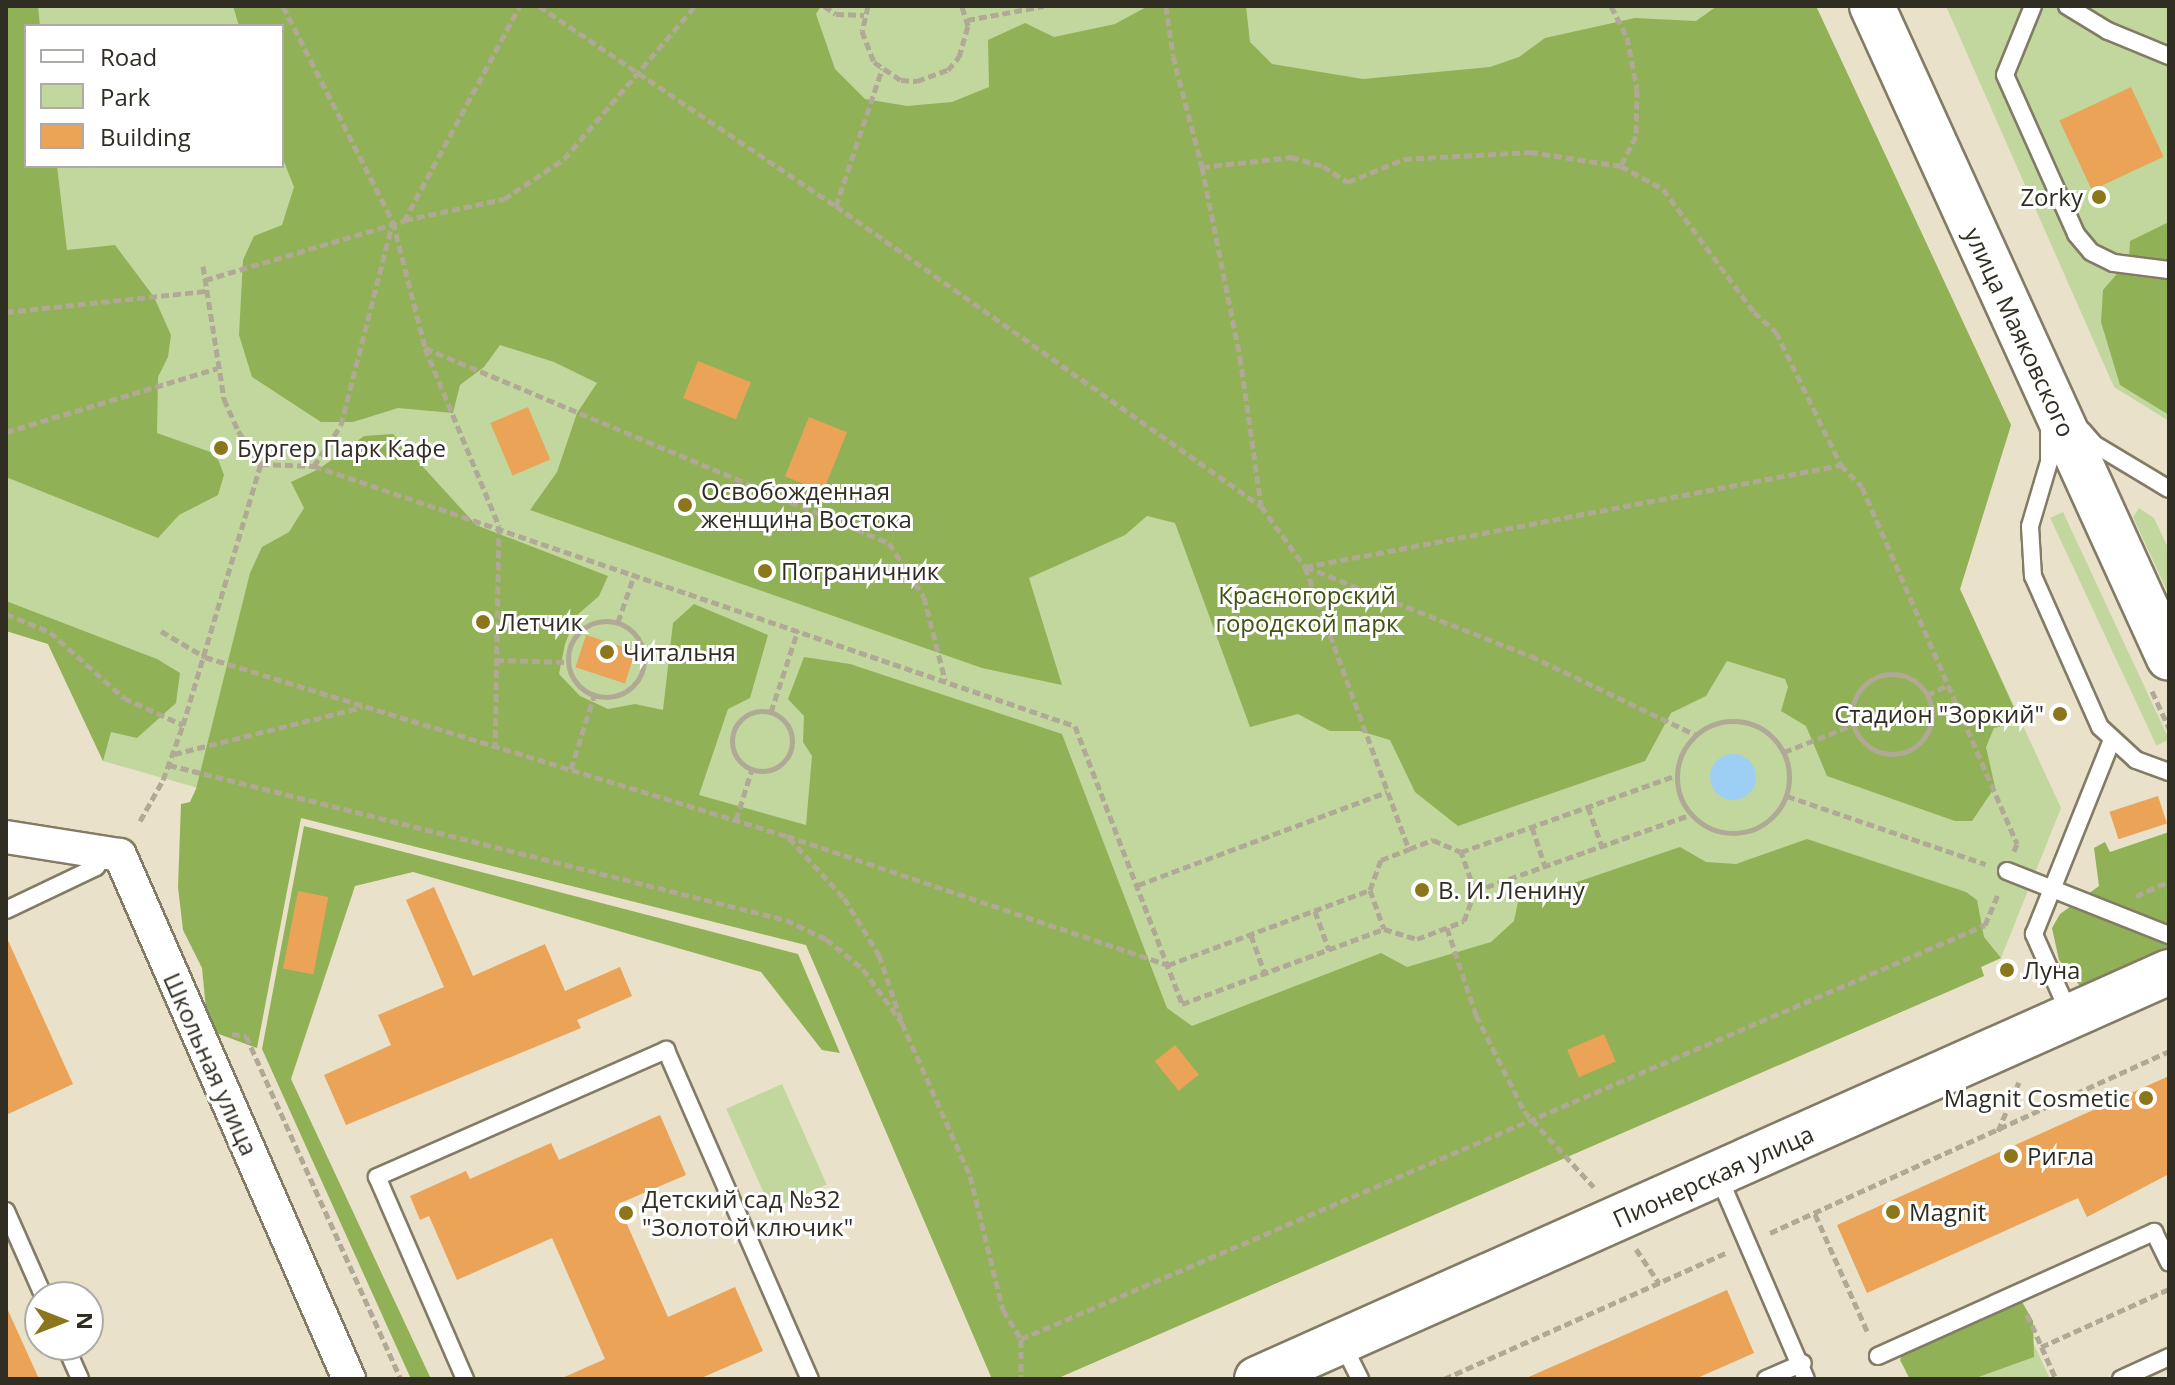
<!DOCTYPE html>
<meta charset="utf-8">
<style>
body{margin:0}
#map{position:relative;width:2175px;height:1385px;overflow:hidden;background:#e9e1c9;font-family:"Open Sans",sans-serif}
div>[style]{position:absolute}
.green>*{inset:0;background:#c1d79e;transform-origin:0 0}
.forest>*{inset:0;background:#91b156}
.water>*{inset:0;background:#9dcff5}
.round{border-radius:50%}
.building>*{inset:0;background:#eaa357;transform-origin:0 0}
.path>*{height:5px;margin-top:-2.5px;transform-origin:0;background:repeating-linear-gradient(90deg,#afa995 0 8px,transparent 0 12px)}
.path>.ring{margin:-2.5px;padding:0;box-sizing:content-box;background:none;border:5px solid #afa995;border-radius:50%}
.roads{filter:drop-shadow(2px 0 #827b65) drop-shadow(-2px 0 #827b65) drop-shadow(0 2px #827b65) drop-shadow(0 -2px #827b65)}
.lane>*{height:16px;margin:-8px;padding:0 8px;transform-origin:8px;border-radius:8px;background:#fff}
.street>*{height:32px;margin:-16px;padding:0 16px;transform-origin:16px;border-radius:16px;background:#fff}
.secondary>*{height:44px;margin:-22px;padding:0 22px;transform-origin:22px;border-radius:22px;background:#fff}
.dots>*{width:22px;height:22px;translate:-50% -50%;box-sizing:border-box;border:4px solid #fff;border-radius:50%}
span{translate:-50% -50%;white-space:nowrap;text-align:center;line-height:1.15;-webkit-text-stroke:6px #fff;paint-order:stroke}
.poi-label{font-size:24px;color:#302d23}
.right{translate:-100% -50%;text-align:right}
.left{translate:0 -50%;text-align:left}
.street-label{font-size:24px;color:#302d23}
.park-label{font-size:24px;color:#3f5412}
.frame{position:absolute;inset:0;border:8px solid #302d23;pointer-events:none}
.legend{position:absolute;left:24px;top:24px;width:260px;height:144px;box-sizing:border-box;background:#fff;border:2px solid #acaba7;margin:0;padding:10px 14px;list-style:none;font-size:24px;color:#302d23}
.legend li{display:flex;align-items:center;gap:16px;height:40px}
.legend b{width:40px;border:2px solid #acaba7}
.north{position:absolute;left:24px;top:1281px;width:80px;height:80px;box-sizing:border-box;background:#fff;border:2px solid #acaba7;border-radius:50%;rotate:90deg;font-size:22px;font-weight:700;line-height:32px;text-align:center;color:#302d23}
.north::after{content:'';display:block;margin:auto;width:28px;height:36px;background:#8c761b;clip-path:polygon(50% 0,100% 100%,50% 72%,0 100%)}
</style>
<div id="map">
<div class="green">
<i style="clip-path:polygon(evenodd,6px 6px,1816px 6px,2011px 425px,1960px 589px,2061px 808px,2001px 958px,1981px 967px,1984px 976px,1056px 1379px,992px 1379px,806px 945px,300px 817px,103px 761px,48px 644px,6px 630px,6px 6px,26px 26px,282px 26px,282px 166px,26px 166px,26px 26px)"></i>
<i style="clip-path:polygon(1946px 6px,2169px 6px,2169px 421px,2114px 387px)"></i>
<i style="clip-path:polygon(2139px 508px,2154px 518px,2169px 550px,2169px 595px,2133px 517px)"></i>
<i style="left:2063px;top:512px;width:251px;height:14px;rotate:65deg"></i>
<i style="left:782px;top:1084px;width:110px;height:61px;rotate:66deg"></i>
<i style="clip-path:polygon(2022px 1318px,2050px 1379px,1909px 1379px,1905px 1371px)"></i>
</div>
<div class="forest">
<i style="clip-path:polygon(6px 6px,38px 6px,40px 26px,26px 26px,26px 166px,57px 166px,67px 250px,115px 245px,154px 297px,171px 335px,168px 357px,158px 377px,157px 433px,216px 454px,224px 475px,218px 495px,179px 515px,158px 538px,6px 477px)"></i>
<i style="clip-path:polygon(233px 6px,821px 6px,816px 14px,835px 69px,865px 99px,907px 106px,952px 102px,989px 87px,988px 40px,1025px 23px,1054px 37px,1115px 24px,1148px 6px,1246px 6px,1250px 42px,1272px 64px,1363px 79px,1490px 67px,1519px 57px,1545px 38px,1635px 18px,1696px 21px,1717px 6px,1816px 6px,2011px 425px,1960px 589px,2020px 721px,1994px 728px,1986px 747px,1995px 787px,1972px 821px,1955px 821px,1827px 776px,1806px 726px,1781px 711px,1788px 687px,1785px 679px,1727px 661px,1706px 696px,1671px 713px,1645px 761px,1458px 826px,1415px 792px,1390px 740px,1360px 731px,1330px 731px,1298px 714px,1250px 727px,1175px 523px,1147px 516px,1125px 535px,1029px 578px,1062px 685px,982px 668px,530px 510px,557px 472px,577px 413px,597px 383px,554px 362px,500px 345px,484px 367px,460px 385px,453px 413px,398px 408px,353px 422px,321px 422px,252px 377px,239px 335px,243px 260px,254px 236px,282px 225px,294px 187px,282px 157px,282px 26px,239px 26px)"></i>
<i style="clip-path:polygon(2169px 222px,2169px 415px,2120px 385px,2101px 322px,2103px 290px,2129px 260px,2130px 241px)"></i>
<i style="clip-path:polygon(393px 434px,476px 525px,608px 576px,599px 596px,576px 616px,565px 644px,559px 674px,580px 696px,608px 709px,635px 704px,663px 710px,673px 623px,694px 604px,768px 635px,750px 698px,728px 709px,699px 795px,806px 825px,812px 756px,803px 742px,804px 716px,788px 699px,804px 657px,850px 664px,1062px 734px,1167px 1008px,1192px 1026px,1381px 953px,1407px 967px,1491px 942px,1514px 921px,1518px 902px,1680px 847px,1706px 862px,1736px 864px,1807px 839px,1966px 892px,1977px 900px,1984px 937px,2001px 958px,1981px 967px,1984px 976px,1056px 1379px,992px 1379px,806px 945px,301px 818px,257px 1048px,208px 1030px,202px 968px,183px 930px,178px 887px,181px 804px,190px 802px,196px 789px,250px 573px,262px 547px,289px 532px,304px 508px,291px 482px,319px 469px,364px 436px)"></i>
<i style="clip-path:polygon(6px 601px,157px 659px,180px 673px,176px 703px,137px 738px,111px 732px,103px 761px,48px 644px,6px 631px)"></i>
<i style="clip-path:polygon(304px 826px,798px 954px,840px 1053px,822px 1050px,761px 972px,413px 872px,355px 886px,291px 1079px,431px 1379px,411px 1379px,262px 1049px)"></i>
<i style="clip-path:polygon(2169px 832px,2169px 953px,2084px 991px,2059px 960px,2052px 928px,2060px 914px,2099px 886px,2094px 848px,2105px 842px,2110px 852px)"></i>
<i style="clip-path:polygon(2014px 1288px,2033px 1321px,2034px 1357px,1973px 1379px,1910px 1379px,1900px 1360px,1911px 1334px)"></i>
</div>
<div class="water">
<i class="round" style="left:1710px;top:754px;width:46px;height:46px"></i>
</div>
<div class="building">
<i style="left:2131px;top:87px;width:77px;height:79px;rotate:65deg"></i>
<i style="left:698px;top:361px;width:57px;height:40px;rotate:22deg"></i>
<i style="left:528px;top:407px;width:57px;height:41px;rotate:67deg"></i>
<i style="left:809px;top:417px;width:41px;height:64px;rotate:22deg"></i>
<i style="left:586px;top:635px;width:52px;height:34px;rotate:18deg"></i>
<i style="left:2158px;top:796px;width:29px;height:51px;rotate:72deg"></i>
<i style="clip-path:polygon(434px 887px,473px 976px,545px 944px,565px 991px,620px 967px,632px 996px,577px 1020px,581px 1028px,346px 1125px,324px 1075px,391px 1045px,378px 1015px,444px 987px,406px 900px)"></i>
<i style="left:298px;top:891px;width:31px;height:79px;rotate:11deg"></i>
<i style="clip-path:polygon(6px 936px,73px 1084px,6px 1115px)"></i>
<i style="left:1604px;top:1034px;width:30px;height:40px;rotate:67deg"></i>
<i style="left:1175px;top:1045px;width:38px;height:26px;rotate:51deg"></i>
<i style="clip-path:polygon(2169px 1076px,2169px 1174px,2087px 1217px,2078px 1198px,1867px 1293px,1837px 1225px)"></i>
<i style="clip-path:polygon(660px 1115px,686px 1175px,618px 1204px,668px 1317px,735px 1287px,763px 1351px,699px 1379px,560px 1379px,605px 1359px,552px 1238px,457px 1280px,429px 1216px,420px 1220px,410px 1196px,466px 1171px,470px 1179px,551px 1143px,559px 1160px)"></i>
<i style="clip-path:polygon(1727px 1290px,1754px 1353px,1695px 1379px,1524px 1379px)"></i>
<i style="clip-path:polygon(6px 1306px,39px 1379px,6px 1379px)"></i>
</div>
<div class="path">
<i style="left:283px;top:6px;width:242px;rotate:63deg"></i>
<i style="left:393px;top:222px;width:130px;rotate:75.7deg"></i>
<i style="left:425px;top:348px;width:193px;rotate:67.4deg"></i>
<i style="left:499px;top:526px;width:220px;rotate:91deg"></i>
<i style="left:539px;top:6px;width:358px;rotate:34deg"></i>
<i style="left:836px;top:206px;width:520px;rotate:35.22deg"></i>
<i style="left:1261px;top:506px;width:75px;rotate:54.2deg"></i>
<i style="left:1305px;top:567px;width:301px;rotate:69.8deg"></i>
<i style="left:824px;top:6px;width:14px;rotate:34deg"></i>
<i style="left:836px;top:14px;width:28px;rotate:2deg"></i>
<i style="left:868px;top:6px;width:26px;rotate:103deg"></i>
<i style="left:862px;top:31px;width:33px;rotate:69deg"></i>
<i style="left:874px;top:62px;width:32px;rotate:34deg"></i>
<i style="left:901px;top:80px;width:16px;rotate:4deg"></i>
<i style="left:917px;top:81px;width:33px;rotate:-20deg"></i>
<i style="left:948px;top:70px;width:17px;rotate:-50deg"></i>
<i style="left:959px;top:57px;width:32px;rotate:-74deg"></i>
<i style="left:968px;top:26px;width:21px;rotate:-107deg"></i>
<i style="left:1166px;top:6px;width:50px;rotate:82deg"></i>
<i style="left:1173px;top:56px;width:115px;rotate:75.4deg"></i>
<i style="left:1202px;top:167px;width:194px;rotate:78.7deg"></i>
<i style="left:1240px;top:357px;width:149px;rotate:81.9deg"></i>
<i style="left:1611px;top:6px;width:35px;rotate:63deg"></i>
<i style="left:1627px;top:37px;width:53px;rotate:79.1deg"></i>
<i style="left:1637px;top:89px;width:47px;rotate:91.2deg"></i>
<i style="left:1636px;top:136px;width:34px;rotate:117deg"></i>
<i style="left:967px;top:20px;width:78px;rotate:-10.3deg"></i>
<i style="left:1202px;top:167px;width:90px;rotate:-6.4deg"></i>
<i style="left:1291px;top:157px;width:33px;rotate:16deg"></i>
<i style="left:1323px;top:166px;width:30px;rotate:33deg"></i>
<i style="left:1348px;top:182px;width:61px;rotate:-22.3deg"></i>
<i style="left:1404px;top:159px;width:126px;rotate:-3.2deg"></i>
<i style="left:1530px;top:152px;width:92px;rotate:8.7deg"></i>
<i style="left:1621px;top:166px;width:48px;rotate:28.7deg"></i>
<i style="left:1663px;top:189px;width:153px;rotate:53.5deg"></i>
<i style="left:1754px;top:312px;width:30px;rotate:42deg"></i>
<i style="left:1776px;top:332px;width:148px;rotate:64deg"></i>
<i style="left:1841px;top:465px;width:30px;rotate:46deg"></i>
<i style="left:1862px;top:487px;width:389px;rotate:66.5deg"></i>
<i style="left:2017px;top:844px;width:8px;rotate:113deg"></i>
<i style="left:836px;top:206px;width:145px;rotate:-71.4deg"></i>
<i style="left:405px;top:220px;width:101px;rotate:-12deg"></i>
<i style="left:504px;top:199px;width:72px;rotate:-33.7deg"></i>
<i style="left:564px;top:159px;width:201px;rotate:-49.4deg"></i>
<i style="left:203px;top:266px;width:135px;rotate:81deg"></i>
<i style="left:224px;top:399px;width:35px;rotate:66deg"></i>
<i style="left:238px;top:431px;width:40px;rotate:55.1deg"></i>
<i style="left:205px;top:280px;width:208px;rotate:-16.5deg"></i>
<i style="left:404px;top:221px;width:244px;rotate:-61.7deg"></i>
<i style="left:6px;top:312px;width:202px;rotate:-6deg"></i>
<i style="left:425px;top:348px;width:503px;rotate:22.8deg"></i>
<i style="left:889px;top:543px;width:64px;rotate:57.1deg"></i>
<i style="left:924px;top:597px;width:86px;rotate:75.8deg"></i>
<i style="left:6px;top:432px;width:221px;rotate:-16.8deg"></i>
<i style="left:314px;top:466px;width:49px;rotate:-56.6deg"></i>
<i style="left:341px;top:425px;width:206px;rotate:-75.7deg"></i>
<i style="left:1305px;top:567px;width:546px;rotate:-10.77deg"></i>
<i style="left:1306px;top:567px;width:242px;rotate:21.6deg"></i>
<i style="left:1531px;top:656px;width:183px;rotate:25.6deg"></i>
<i style="left:6px;top:614px;width:48px;rotate:22.2deg"></i>
<i style="left:50px;top:632px;width:99px;rotate:41.7deg"></i>
<i style="left:124px;top:698px;width:65px;rotate:24.6deg"></i>
<i class="ring" style="left:568px;top:621px;width:71px;height:71px"></i>
<i style="left:618px;top:622px;width:52px;rotate:-70.9deg"></i>
<i style="left:161px;top:631px;width:51px;rotate:30.6deg"></i>
<i style="left:205px;top:657px;width:609px;rotate:17.1deg"></i>
<i style="left:787px;top:836px;width:402px;rotate:18.7deg"></i>
<i style="left:1168px;top:965px;width:215px;rotate:-20.4deg"></i>
<i style="left:1370px;top:890px;width:32px;rotate:-70deg"></i>
<i style="left:1381px;top:860px;width:30px;rotate:-21deg"></i>
<i style="left:1409px;top:849px;width:26px;rotate:-21deg"></i>
<i style="left:1433px;top:840px;width:30px;rotate:23deg"></i>
<i style="left:1461px;top:852px;width:229px;rotate:-19.6deg"></i>
<i style="left:496px;top:660px;width:71px;rotate:1.6deg"></i>
<i class="ring" style="left:1852px;top:674px;width:75px;height:75px"></i>
<i style="left:2152px;top:691px;width:41px;rotate:65.3deg"></i>
<i style="left:1927px;top:695px;width:21px;rotate:-25deg"></i>
<i class="ring" style="left:732px;top:711px;width:55px;height:55px"></i>
<i style="left:771px;top:712px;width:86px;rotate:-71.8deg"></i>
<i class="ring" style="left:1677px;top:721px;width:107px;height:107px"></i>
<i style="left:1784px;top:752px;width:74px;rotate:-21.4deg"></i>
<i style="left:174px;top:754px;width:194px;rotate:-14deg"></i>
<i style="left:169px;top:765px;width:636px;rotate:14.1deg"></i>
<i style="left:786px;top:920px;width:44px;rotate:25.4deg"></i>
<i style="left:826px;top:939px;width:48px;rotate:39deg"></i>
<i style="left:863px;top:969px;width:67px;rotate:54.2deg"></i>
<i style="left:571px;top:769px;width:77px;rotate:-72.5deg"></i>
<i style="left:1787px;top:796px;width:210px;rotate:18.9deg"></i>
<i style="left:1588px;top:807px;width:41px;rotate:70.3deg"></i>
<i style="left:736px;top:820px;width:53px;rotate:-72.6deg"></i>
<i style="left:140px;top:821px;width:47px;rotate:-60.7deg"></i>
<i style="left:163px;top:780px;width:59px;rotate:-70deg"></i>
<i style="left:183px;top:725px;width:272px;rotate:-73.4deg"></i>
<i style="left:261px;top:464px;width:53px;rotate:2.2deg"></i>
<i style="left:314px;top:466px;width:804px;rotate:18.86deg"></i>
<i style="left:1075px;top:726px;width:298px;rotate:68.9deg"></i>
<i style="left:1182px;top:1004px;width:215px;rotate:-20.4deg"></i>
<i style="left:1384px;top:929px;width:34px;rotate:17deg"></i>
<i style="left:1417px;top:939px;width:50px;rotate:-21deg"></i>
<i style="left:1464px;top:921px;width:32px;rotate:-70deg"></i>
<i style="left:1475px;top:891px;width:41px;rotate:-109.7deg"></i>
<i style="left:1532px;top:827px;width:41px;rotate:71.6deg"></i>
<i style="left:789px;top:838px;width:81px;rotate:47.5deg"></i>
<i style="left:844px;top:898px;width:67px;rotate:58.4deg"></i>
<i style="left:879px;top:955px;width:72px;rotate:71.3deg"></i>
<i style="left:902px;top:1023px;width:167px;rotate:66deg"></i>
<i style="left:970px;top:1176px;width:138px;rotate:76.2deg"></i>
<i style="left:1003px;top:1310px;width:34px;rotate:58deg"></i>
<i style="left:1021px;top:1339px;width:40px;rotate:90deg"></i>
<i style="left:1138px;top:885px;width:266px;rotate:-20.5deg"></i>
<i style="left:1370px;top:890px;width:41px;rotate:70.3deg"></i>
<i style="left:1475px;top:891px;width:228px;rotate:-19.5deg"></i>
<i style="left:2136px;top:896px;width:36px;rotate:-24deg"></i>
<i style="left:1315px;top:911px;width:41px;rotate:70.3deg"></i>
<i style="left:1447px;top:928px;width:92px;rotate:71.6deg"></i>
<i style="left:1476px;top:1015px;width:107px;rotate:63.4deg"></i>
<i style="left:1524px;top:1111px;width:103px;rotate:47.4deg"></i>
<i style="left:1251px;top:935px;width:41px;rotate:70.3deg"></i>
<i style="left:232px;top:1034px;width:14px;rotate:8deg"></i>
<i style="left:246px;top:1036px;width:376px;rotate:65.7deg"></i>
<i style="left:1998px;top:1131px;width:53px;rotate:-66.8deg"></i>
<i style="left:1815px;top:1214px;width:130px;rotate:66deg"></i>
<i style="left:1770px;top:1233px;width:439px;rotate:-24.5deg"></i>
<i style="left:1636px;top:1249px;width:41px;rotate:55.9deg"></i>
<i style="left:2027px;top:1314px;width:71px;rotate:66deg"></i>
<i style="left:1021px;top:1339px;width:1049px;rotate:-23.24deg"></i>
<i style="left:1985px;top:925px;width:34px;rotate:-67deg"></i>
<i style="left:2041px;top:1347px;width:141px;rotate:-24.4deg"></i>
<i style="left:1444px;top:1379px;width:311px;rotate:-24.1deg"></i>
</div>
<div class="roads">
<div class="lane">
<i style="left:2033px;top:6px;width:74px;rotate:112.1deg"></i>
<i style="left:2005px;top:75px;width:174px;rotate:65.9deg"></i>
<i style="left:2076px;top:234px;width:23px;rotate:50deg"></i>
<i style="left:2091px;top:252px;width:25px;rotate:26deg"></i>
<i style="left:2114px;top:263px;width:55px;rotate:7.3deg"></i>
<i style="left:2067px;top:6px;width:48px;rotate:31.4deg"></i>
<i style="left:2108px;top:31px;width:66px;rotate:22.3deg"></i>
<i style="left:2049px;top:430px;width:32px;rotate:90deg"></i>
<i style="left:2049px;top:462px;width:67px;rotate:106.5deg"></i>
<i style="left:2030px;top:526px;width:50px;rotate:86.6deg"></i>
<i style="left:2033px;top:576px;width:165px;rotate:66.1deg"></i>
<i style="left:2100px;top:727px;width:49px;rotate:42.5deg"></i>
<i style="left:2136px;top:760px;width:35px;rotate:20deg"></i>
<i style="left:2082px;top:430px;width:18px;rotate:49deg"></i>
<i style="left:2094px;top:444px;width:87px;rotate:31deg"></i>
<i style="left:2007px;top:871px;width:174px;rotate:21.6deg"></i>
<i style="left:6px;top:910px;width:100px;rotate:-25.5deg"></i>
<i style="left:96px;top:867px;width:17px;rotate:-54deg"></i>
<i style="left:2070px;top:1015px;width:89px;rotate:-114deg"></i>
<i style="left:2034px;top:934px;width:209px;rotate:-68.1deg"></i>
<i style="left:1718px;top:1175px;width:222px;rotate:66.7deg"></i>
<i style="left:6px;top:1211px;width:94px;rotate:66.2deg"></i>
<i style="left:1342px;top:1343px;width:40px;rotate:63.4deg"></i>
<i style="left:65px;top:1345px;width:37px;rotate:66deg"></i>
<i style="left:1878px;top:1356px;width:303px;rotate:-24.2deg"></i>
<i style="left:2154px;top:1232px;width:34px;rotate:64deg"></i>
<i style="left:465px;top:1379px;width:220px;rotate:-113.5deg"></i>
<i style="left:377px;top:1177px;width:316px;rotate:-23.7deg"></i>
<i style="left:666px;top:1050px;width:359px;rotate:66.4deg"></i>
<i style="left:1766px;top:1379px;width:40px;rotate:-23.4deg"></i>
<i style="left:2121px;top:1379px;width:53px;rotate:-24.6deg"></i>
</div>
<div class="street">
<i style="left:6px;top:837px;width:115px;rotate:9deg"></i>
<i style="left:120px;top:855px;width:572px;rotate:66.39deg"></i>
</div>
<div class="secondary">
<i style="left:1872px;top:6px;width:716px;rotate:65.51deg"></i>
<i style="left:1257px;top:1379px;width:999px;rotate:-24.05deg"></i>
</div>
</div>
<div class="dots">
<i style="left:2099px;top:197px;background:#8c761b"></i>
<i style="left:221px;top:448px;background:#8c761b"></i>
<i style="left:685px;top:505px;background:#8c761b"></i>
<i style="left:765px;top:571px;background:#8c761b"></i>
<i style="left:483px;top:622px;background:#8c761b"></i>
<i style="left:607px;top:652px;background:#8c761b"></i>
<i style="left:2060px;top:714px;background:#8c761b"></i>
<i style="left:1422px;top:890px;background:#8c761b"></i>
<i style="left:2007px;top:970px;background:#8c761b"></i>
<i style="left:2146px;top:1098px;background:#8c761b"></i>
<i style="left:2011px;top:1156px;background:#8c761b"></i>
<i style="left:1893px;top:1212px;background:#8c761b"></i>
<i style="left:626px;top:1213px;background:#8c761b"></i>
</div>
<div class="poi-label">
<span class="right" style="left:2083px;top:197px">Zorky</span>
<span class="left" style="left:237px;top:448px">Бургер Парк Кафе</span>
<span class="left" style="left:701px;top:505px">Освобожденная<br>женщина Востока</span>
<span class="left" style="left:781px;top:571px">Пограничник</span>
<span class="left" style="left:499px;top:622px">Летчик</span>
<span class="left" style="left:623px;top:652px">Читальня</span>
<span class="right" style="left:2044px;top:714px">Стадион "Зоркий"</span>
<span class="left" style="left:1438px;top:890px">В. И. Ленину</span>
<span class="left" style="left:2023px;top:970px">Луна</span>
<span class="right" style="left:2130px;top:1098px">Magnit Cosmetic</span>
<span class="left" style="left:2027px;top:1156px">Ригла</span>
<span class="left" style="left:642px;top:1213px">Детский сад №32<br>"Золотой ключик"</span>
<span class="left" style="left:1909px;top:1212px">Magnit</span>
</div>
<div class="street-label">
<span style="left:2020px;top:332px;rotate:65deg">улица Маяковского</span>
<span style="left:211px;top:1064px;rotate:66deg">Школьная улица</span>
<span style="left:1713px;top:1176px;rotate:-24deg">Пионерская улица</span>
</div>
<div class="park-label">
<span style="left:1307px;top:609px">Красногорский<br>городской парк</span>
</div>
<div class="frame"></div>
<ul class="legend">
<li><b style="height:10px;background:#fff"></b>Road</li>
<li><b style="height:22px;background:#c1d79e"></b>Park</li>
<li><b style="height:22px;background:#eaa357"></b>Building</li>
</ul>
<div class="north">N</div>
</div>
